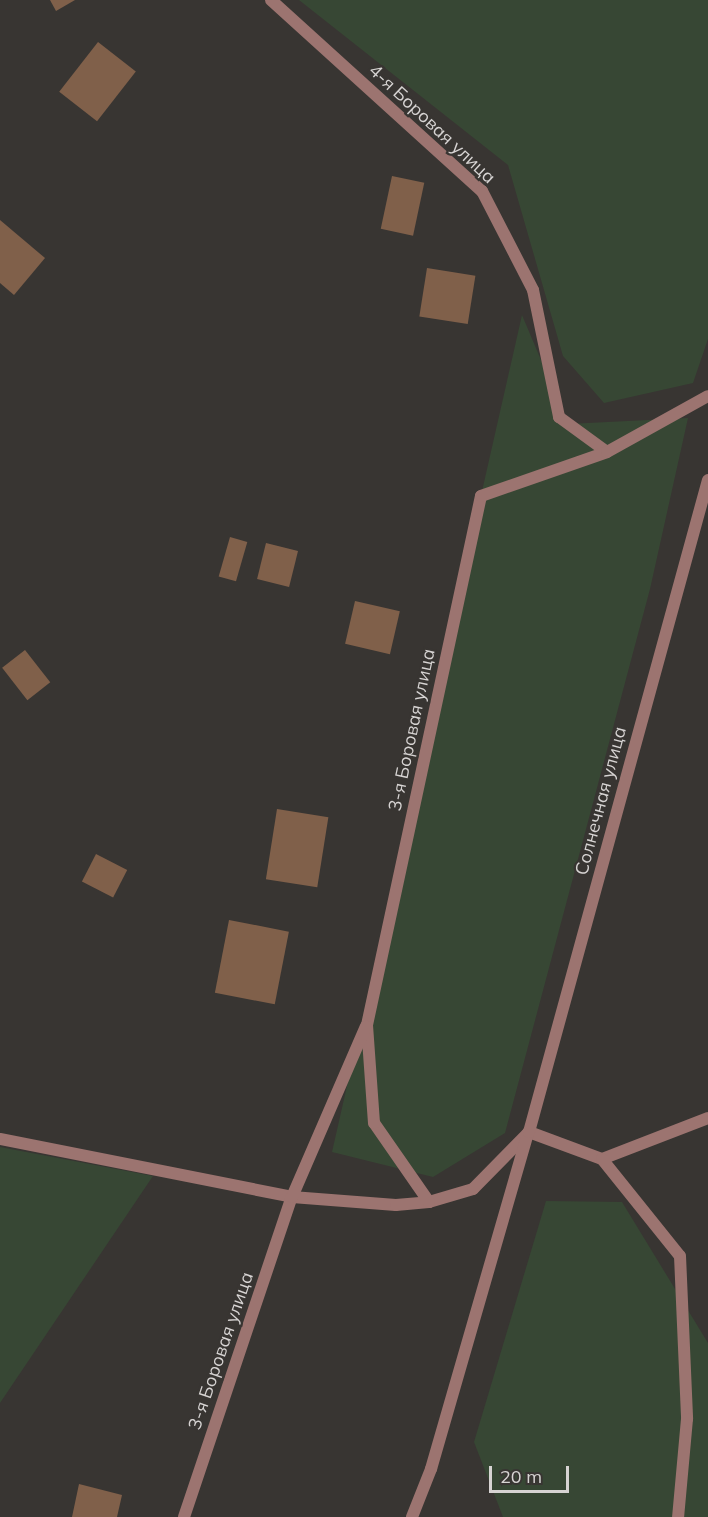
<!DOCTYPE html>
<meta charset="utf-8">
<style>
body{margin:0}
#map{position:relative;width:708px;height:1517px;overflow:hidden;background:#383532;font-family:Mulish,sans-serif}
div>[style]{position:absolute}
.green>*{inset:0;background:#374734}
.building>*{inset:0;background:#80604a;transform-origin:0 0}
.minor>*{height:12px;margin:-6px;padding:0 6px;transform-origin:6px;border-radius:6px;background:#9c7470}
.tertiary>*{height:12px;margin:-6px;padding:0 6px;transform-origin:6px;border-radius:6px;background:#9c7470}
span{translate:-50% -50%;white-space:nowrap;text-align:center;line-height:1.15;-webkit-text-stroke:4.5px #383532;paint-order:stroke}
.street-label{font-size:18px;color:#d7d4d3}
.scale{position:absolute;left:489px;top:1466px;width:80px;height:27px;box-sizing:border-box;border:3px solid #d7d4d3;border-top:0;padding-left:8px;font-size:18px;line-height:21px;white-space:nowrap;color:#d7d4d3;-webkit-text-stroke:4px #383532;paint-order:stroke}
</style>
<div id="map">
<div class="green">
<i style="clip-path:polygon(299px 0,708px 0,708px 339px,693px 383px,604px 403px,563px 356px,508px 165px)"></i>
<i style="clip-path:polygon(522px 315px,568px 424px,688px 418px,650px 589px,505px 1133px,433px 1177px,332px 1152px)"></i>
<i style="clip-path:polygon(0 1147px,153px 1176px,0 1403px)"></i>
<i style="clip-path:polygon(546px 1201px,622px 1202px,708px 1343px,708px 1517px,503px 1517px,474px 1442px)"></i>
</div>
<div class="building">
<i style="clip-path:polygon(50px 0,75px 0,56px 11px)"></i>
<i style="left:98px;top:42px;width:48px;height:63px;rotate:38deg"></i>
<i style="left:392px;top:176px;width:33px;height:54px;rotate:12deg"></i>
<i style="clip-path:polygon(0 220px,45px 258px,14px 295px,0 283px)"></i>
<i style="left:427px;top:268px;width:49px;height:49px;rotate:9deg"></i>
<i style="left:230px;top:537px;width:18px;height:41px;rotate:16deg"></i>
<i style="left:266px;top:543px;width:33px;height:37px;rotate:14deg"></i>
<i style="left:355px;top:601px;width:46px;height:44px;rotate:13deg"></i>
<i style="left:25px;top:650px;width:41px;height:29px;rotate:52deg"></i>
<i style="left:277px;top:809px;width:52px;height:71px;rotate:9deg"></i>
<i style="left:96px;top:854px;width:35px;height:31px;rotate:27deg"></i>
<i style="left:229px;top:920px;width:61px;height:74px;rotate:11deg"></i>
<i style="clip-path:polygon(79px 1484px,122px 1495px,117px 1517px,72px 1517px)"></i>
</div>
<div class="minor">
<i style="left:271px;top:0;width:285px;rotate:42.2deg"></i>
<i style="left:482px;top:191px;width:111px;rotate:62.7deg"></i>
<i style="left:533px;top:290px;width:130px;rotate:78.4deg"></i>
<i style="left:559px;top:417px;width:59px;rotate:36.1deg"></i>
<i style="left:529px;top:1132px;width:78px;rotate:20.3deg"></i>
<i style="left:602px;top:1159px;width:114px;rotate:-21.1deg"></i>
<i style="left:0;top:1139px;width:298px;rotate:11.2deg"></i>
<i style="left:292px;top:1197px;width:104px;rotate:4.4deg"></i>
<i style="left:396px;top:1205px;width:33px;rotate:-5deg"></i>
<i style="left:429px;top:1202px;width:46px;rotate:-16.5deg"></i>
<i style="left:473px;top:1189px;width:80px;rotate:-45.5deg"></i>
<i style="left:602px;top:1159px;width:124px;rotate:51.2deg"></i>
<i style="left:680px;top:1256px;width:163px;rotate:87.5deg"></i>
<i style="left:687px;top:1419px;width:98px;rotate:95.2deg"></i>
<i style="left:429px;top:1202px;width:96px;rotate:-124.8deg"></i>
<i style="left:374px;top:1123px;width:98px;rotate:-94.1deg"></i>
<i style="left:367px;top:1025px;width:541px;rotate:-77.84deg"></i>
<i style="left:481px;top:496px;width:133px;rotate:-19.2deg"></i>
<i style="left:607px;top:452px;width:115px;rotate:-29deg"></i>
<i style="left:184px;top:1517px;width:338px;rotate:-71.4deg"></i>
<i style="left:292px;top:1197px;width:186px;rotate:-66.6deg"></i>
<i style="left:412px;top:1517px;width:52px;rotate:-68.4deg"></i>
<i style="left:431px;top:1469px;width:350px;rotate:-73.9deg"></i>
</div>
<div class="tertiary">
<i style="left:529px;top:1132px;width:676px;rotate:-74.65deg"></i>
</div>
<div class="street-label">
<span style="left:432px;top:124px;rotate:43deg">4-я Боровая улица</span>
<span style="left:412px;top:730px;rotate:-78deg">3-я Боровая улица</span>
<span style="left:601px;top:801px;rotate:-75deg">Солнечная улица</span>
<span style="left:221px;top:1351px;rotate:-71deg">3-я Боровая улица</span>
</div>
<div class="scale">20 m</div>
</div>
